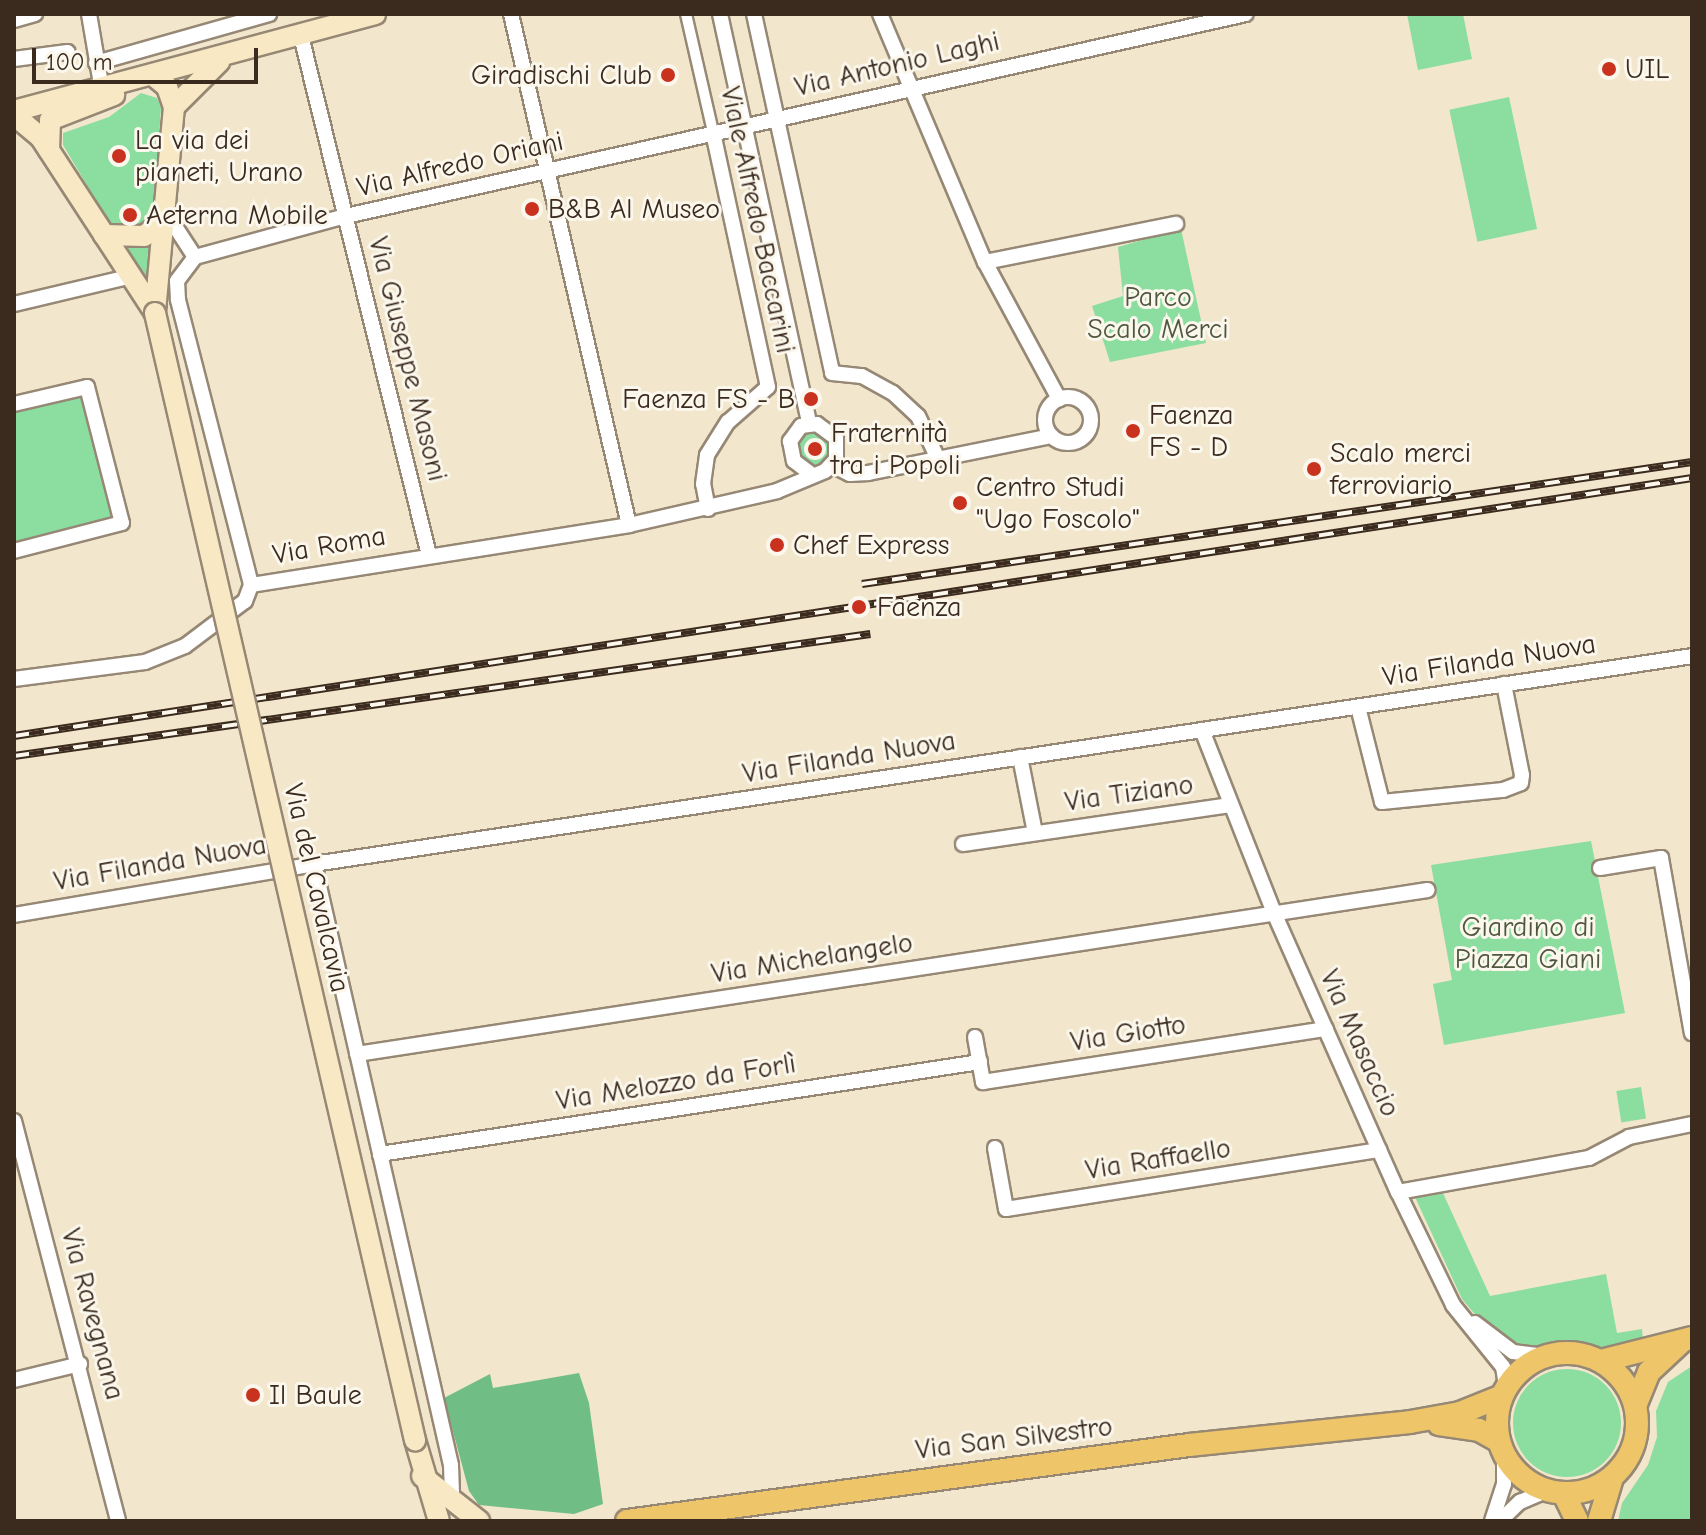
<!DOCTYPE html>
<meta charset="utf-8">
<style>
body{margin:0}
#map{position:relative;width:1706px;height:1535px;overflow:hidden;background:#f2e6cc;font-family:"Comic Neue",sans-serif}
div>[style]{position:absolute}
.green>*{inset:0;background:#8bdea0;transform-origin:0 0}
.round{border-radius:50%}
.forest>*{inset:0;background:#70bd86}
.roads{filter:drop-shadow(2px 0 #968875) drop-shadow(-2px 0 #968875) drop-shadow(0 2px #968875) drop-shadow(0 -2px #968875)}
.pedestrian>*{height:10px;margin:-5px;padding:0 5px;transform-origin:5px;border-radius:5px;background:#fff}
.minor>*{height:14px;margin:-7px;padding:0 7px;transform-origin:7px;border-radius:7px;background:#fff}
.minor>.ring{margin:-7px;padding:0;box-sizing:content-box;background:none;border:14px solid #fff;border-radius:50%}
.secondary>*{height:20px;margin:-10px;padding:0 10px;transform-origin:10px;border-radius:10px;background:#f8e8c3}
.primary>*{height:22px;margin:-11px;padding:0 11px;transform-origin:11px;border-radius:11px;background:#eec569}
.primary>.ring{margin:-11px;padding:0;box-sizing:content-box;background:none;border:22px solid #eec569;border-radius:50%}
.rail>*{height:8px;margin-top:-4px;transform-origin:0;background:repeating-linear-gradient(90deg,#fbf7ec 0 15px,#3b2a1e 0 30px);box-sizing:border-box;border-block:2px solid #3b2a1e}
.bridges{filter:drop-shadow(2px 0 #968875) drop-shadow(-2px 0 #968875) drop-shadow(0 2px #968875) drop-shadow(0 -2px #968875)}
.secondary-bridge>*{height:20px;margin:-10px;padding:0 10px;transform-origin:10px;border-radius:10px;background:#f8e8c3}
.dots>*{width:22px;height:22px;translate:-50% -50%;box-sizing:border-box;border:4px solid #fbf7ec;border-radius:50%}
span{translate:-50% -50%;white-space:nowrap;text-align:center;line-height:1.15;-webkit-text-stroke:6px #fbf7ec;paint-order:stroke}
.street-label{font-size:28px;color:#3b2a1e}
.poi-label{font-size:28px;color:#3b2a1e}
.left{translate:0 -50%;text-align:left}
.right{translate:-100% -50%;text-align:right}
.park-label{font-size:28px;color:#4f573e}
.frame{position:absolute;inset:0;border:16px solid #3b2a1e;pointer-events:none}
.scale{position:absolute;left:32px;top:48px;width:226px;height:36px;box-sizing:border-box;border:4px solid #3b2a1e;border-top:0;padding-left:10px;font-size:24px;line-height:28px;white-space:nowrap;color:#3b2a1e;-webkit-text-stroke:6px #fbf7ec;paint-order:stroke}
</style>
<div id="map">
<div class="green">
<i style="clip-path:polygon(1407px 14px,1463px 14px,1472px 59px,1418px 70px)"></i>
<i style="clip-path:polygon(141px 93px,157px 98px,161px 107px,154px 215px,132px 230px,110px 224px,63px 145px,63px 133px,109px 117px)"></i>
<i style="left:1509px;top:97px;width:135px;height:61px;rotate:78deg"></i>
<i style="clip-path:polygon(1181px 229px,1206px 343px,1110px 362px,1092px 306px,1123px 296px,1118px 247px)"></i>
<i style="clip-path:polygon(156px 239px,152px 302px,122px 247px)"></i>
<i style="clip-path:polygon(83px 392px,115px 522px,14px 548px,14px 410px)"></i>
<i class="round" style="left:797px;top:431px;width:34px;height:34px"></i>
<i style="clip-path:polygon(1591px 841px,1625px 1013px,1444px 1045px,1433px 984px,1452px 980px,1431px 865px)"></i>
<i style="left:1641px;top:1087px;width:32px;height:25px;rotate:81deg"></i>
<i style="clip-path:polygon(1442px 1191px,1490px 1296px,1606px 1274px,1617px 1333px,1642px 1329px,1643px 1342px,1610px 1349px,1568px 1342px,1528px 1349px,1483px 1324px,1462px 1299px,1414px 1195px)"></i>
<i style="clip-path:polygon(1692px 1366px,1692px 1521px,1618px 1521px,1622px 1503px,1648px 1465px,1657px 1437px,1656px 1411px,1668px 1382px)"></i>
<i class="round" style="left:1513px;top:1369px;width:108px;height:108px"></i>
</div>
<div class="forest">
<i style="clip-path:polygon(579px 1373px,589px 1403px,603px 1504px,574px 1514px,479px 1505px,469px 1491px,444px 1398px,490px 1374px,493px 1388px)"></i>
</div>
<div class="roads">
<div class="pedestrian">
<i style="left:686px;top:14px;width:121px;rotate:77.1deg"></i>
</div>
<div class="minor">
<i style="left:89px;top:14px;width:77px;rotate:80.3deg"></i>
<i style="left:511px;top:14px;width:524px;rotate:77deg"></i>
<i style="left:720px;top:14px;width:419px;rotate:77.7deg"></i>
<i style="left:754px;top:14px;width:367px;rotate:77.7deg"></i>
<i style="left:832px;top:373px;width:30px;rotate:6deg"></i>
<i style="left:862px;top:376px;width:35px;rotate:29deg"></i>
<i style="left:893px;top:393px;width:34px;rotate:43deg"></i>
<i style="left:918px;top:416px;width:47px;rotate:65.1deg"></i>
<i style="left:880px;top:14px;width:269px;rotate:67.1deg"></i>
<i style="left:985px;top:262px;width:156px;rotate:61.6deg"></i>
<i style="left:14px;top:20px;width:22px;rotate:-16deg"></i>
<i style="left:301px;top:36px;width:535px;rotate:76.15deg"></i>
<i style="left:14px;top:59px;width:54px;rotate:-7.4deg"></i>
<i style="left:96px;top:63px;width:180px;rotate:-15.8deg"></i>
<i style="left:165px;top:211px;width:55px;rotate:56.9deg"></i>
<i style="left:195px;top:257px;width:156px;rotate:-15.2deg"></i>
<i style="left:346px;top:216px;width:922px;rotate:-12.65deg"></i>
<i style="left:195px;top:257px;width:30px;rotate:127deg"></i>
<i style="left:177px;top:281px;width:19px;rotate:87deg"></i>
<i style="left:178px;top:300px;width:294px;rotate:75.6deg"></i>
<i style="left:985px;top:262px;width:195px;rotate:-11.3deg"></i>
<i style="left:14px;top:304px;width:121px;rotate:-13.3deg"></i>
<i class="ring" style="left:1045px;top:397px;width:32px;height:32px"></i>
<i style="left:14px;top:404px;width:75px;rotate:-13.1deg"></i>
<i style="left:87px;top:387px;width:140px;rotate:75.6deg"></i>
<i style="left:122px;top:523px;width:112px;rotate:165.5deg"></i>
<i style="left:832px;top:465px;width:20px;rotate:27deg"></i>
<i style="left:850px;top:474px;width:18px;rotate:-3deg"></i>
<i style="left:868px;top:473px;width:187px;rotate:-11.4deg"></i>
<i style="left:708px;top:509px;width:25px;rotate:-101deg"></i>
<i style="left:703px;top:484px;width:29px;rotate:-82deg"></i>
<i style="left:707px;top:455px;width:39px;rotate:-58deg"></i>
<i style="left:728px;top:422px;width:53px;rotate:-41.2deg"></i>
<i style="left:768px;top:387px;width:261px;rotate:-102.2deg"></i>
<i style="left:251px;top:585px;width:383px;rotate:-9deg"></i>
<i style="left:629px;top:525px;width:152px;rotate:-12.9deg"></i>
<i style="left:777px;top:491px;width:52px;rotate:-22.6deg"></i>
<i style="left:825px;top:471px;width:16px;rotate:-47deg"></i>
<i style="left:836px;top:459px;width:21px;rotate:-90deg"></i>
<i style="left:836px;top:438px;width:24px;rotate:-144deg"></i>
<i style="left:817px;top:424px;width:16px;rotate:173deg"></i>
<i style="left:801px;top:426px;width:19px;rotate:126deg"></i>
<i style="left:790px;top:441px;width:20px;rotate:79deg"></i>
<i style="left:794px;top:461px;width:20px;rotate:37deg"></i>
<i style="left:14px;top:679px;width:132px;rotate:-7.4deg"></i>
<i style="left:145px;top:662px;width:43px;rotate:-21.8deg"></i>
<i style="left:185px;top:646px;width:75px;rotate:-36.9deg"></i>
<i style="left:245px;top:601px;width:17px;rotate:-69deg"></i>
<i style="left:1358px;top:707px;width:98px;rotate:75.8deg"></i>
<i style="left:1382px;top:802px;width:122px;rotate:-5.7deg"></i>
<i style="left:1503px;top:790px;width:19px;rotate:-21deg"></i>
<i style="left:1521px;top:783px;width:8px;rotate:-83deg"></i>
<i style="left:1522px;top:775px;width:93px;rotate:-101.2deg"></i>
<i style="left:1202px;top:730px;width:199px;rotate:68.5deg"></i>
<i style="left:1275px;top:915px;width:303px;rotate:66.1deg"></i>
<i style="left:1398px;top:1192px;width:126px;rotate:64deg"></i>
<i style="left:1453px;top:1305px;width:80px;rotate:51.1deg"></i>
<i style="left:1503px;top:1367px;width:20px;rotate:81deg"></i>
<i style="left:1020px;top:757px;width:77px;rotate:78.8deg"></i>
<i style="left:963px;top:844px;width:270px;rotate:-8.3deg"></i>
<i style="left:314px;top:864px;width:616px;rotate:77.16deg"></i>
<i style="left:451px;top:1465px;width:37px;rotate:88deg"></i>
<i style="left:1600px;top:868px;width:62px;rotate:-9.3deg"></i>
<i style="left:1661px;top:858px;width:178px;rotate:80deg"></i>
<i style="left:14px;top:915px;width:304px;rotate:-9.6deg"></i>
<i style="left:314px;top:864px;width:1394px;rotate:-8.58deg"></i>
<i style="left:975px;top:1037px;width:46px;rotate:79.9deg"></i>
<i style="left:983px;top:1082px;width:347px;rotate:-8.8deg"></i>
<i style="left:357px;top:1054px;width:1083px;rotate:-8.71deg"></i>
<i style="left:14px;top:1121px;width:413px;rotate:75.4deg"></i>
<i style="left:995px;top:1148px;width:62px;rotate:79.8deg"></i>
<i style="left:1006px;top:1209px;width:378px;rotate:-9deg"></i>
<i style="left:380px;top:1154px;width:607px;rotate:-8.72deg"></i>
<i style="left:1398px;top:1192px;width:194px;rotate:-10.1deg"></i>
<i style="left:1589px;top:1158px;width:45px;rotate:-27.7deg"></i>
<i style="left:1629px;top:1137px;width:64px;rotate:-11.7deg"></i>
<i style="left:1475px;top:1323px;width:48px;rotate:37.3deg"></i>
<i style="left:1513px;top:1352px;width:32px;rotate:7deg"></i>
<i style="left:14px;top:1380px;width:68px;rotate:-13.6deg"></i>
<i style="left:1492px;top:1521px;width:39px;rotate:-72deg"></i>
<i style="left:1504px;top:1484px;width:28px;rotate:-90deg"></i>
<i style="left:1500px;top:1521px;width:28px;rotate:-44deg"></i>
<i style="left:1520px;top:1502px;width:28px;rotate:-23deg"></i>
</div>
<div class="secondary">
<i style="left:154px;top:76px;width:17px;rotate:40deg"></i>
<i style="left:167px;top:87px;width:21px;rotate:71deg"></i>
<i style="left:174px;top:107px;width:207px;rotate:95.3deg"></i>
<i style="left:174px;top:107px;width:64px;rotate:-45deg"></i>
<i style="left:14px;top:111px;width:374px;rotate:-15deg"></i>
<i style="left:14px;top:115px;width:35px;rotate:40deg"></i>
<i style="left:41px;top:138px;width:209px;rotate:56.9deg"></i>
<i style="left:49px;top:150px;width:30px;rotate:-88deg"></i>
<i style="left:50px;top:120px;width:69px;rotate:-21.3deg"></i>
<i style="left:104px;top:235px;width:40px;rotate:1.4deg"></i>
<i style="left:144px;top:236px;width:26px;rotate:-37deg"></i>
<i style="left:415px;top:1440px;width:84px;rotate:73.5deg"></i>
<i style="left:422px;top:1476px;width:73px;rotate:38.3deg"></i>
</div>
<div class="primary">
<i class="ring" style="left:1497px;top:1353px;width:118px;height:118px"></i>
<i style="left:1601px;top:1361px;width:94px;rotate:-14.2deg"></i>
<i style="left:1636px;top:1404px;width:35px;rotate:-68deg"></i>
<i style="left:1649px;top:1372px;width:41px;rotate:-43deg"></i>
<i style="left:1439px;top:1424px;width:40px;rotate:8.5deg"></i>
<i style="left:1479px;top:1430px;width:23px;rotate:29deg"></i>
<i style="left:1564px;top:1494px;width:30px;rotate:64deg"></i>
<i style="left:627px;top:1521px;width:567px;rotate:-7.7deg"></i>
<i style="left:1189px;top:1445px;width:222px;rotate:-5.9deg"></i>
<i style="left:1410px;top:1422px;width:51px;rotate:-10.2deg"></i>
<i style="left:1460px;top:1413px;width:45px;rotate:-22deg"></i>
<i style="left:1599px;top:1521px;width:45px;rotate:-73.2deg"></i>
</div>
</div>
<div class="rail">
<i style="left:862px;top:584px;width:839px;rotate:-8.36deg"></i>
<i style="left:14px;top:736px;width:1698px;rotate:-8.74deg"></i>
<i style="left:14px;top:756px;width:865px;rotate:-8.11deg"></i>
</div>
<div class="bridges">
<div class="secondary-bridge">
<i style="left:155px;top:313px;width:1157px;rotate:77.01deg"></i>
</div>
</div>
<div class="dots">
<i style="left:1609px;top:69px;background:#c8321e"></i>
<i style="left:668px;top:75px;background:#c8321e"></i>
<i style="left:119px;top:156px;background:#c8321e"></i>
<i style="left:532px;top:209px;background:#c8321e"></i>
<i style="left:130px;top:215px;background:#c8321e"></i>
<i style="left:811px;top:399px;background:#c8321e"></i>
<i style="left:1133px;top:431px;background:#c8321e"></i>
<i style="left:815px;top:449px;background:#c8321e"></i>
<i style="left:1314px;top:469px;background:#c8321e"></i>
<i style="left:960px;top:503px;background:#c8321e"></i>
<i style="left:777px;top:545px;background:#c8321e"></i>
<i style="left:859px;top:607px;background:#c8321e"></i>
<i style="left:253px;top:1395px;background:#c8321e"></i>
</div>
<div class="street-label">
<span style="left:897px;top:64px;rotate:-13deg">Via Antonio Laghi</span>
<span style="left:460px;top:164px;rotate:-13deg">Via Alfredo Oriani</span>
<span style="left:758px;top:220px;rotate:78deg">Viale Alfredo Baccarini</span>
<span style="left:408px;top:359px;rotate:76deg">Via Giuseppe Masoni</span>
<span style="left:329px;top:545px;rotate:-10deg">Via Roma</span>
<span style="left:1489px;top:660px;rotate:-9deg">Via Filanda Nuova</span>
<span style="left:849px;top:757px;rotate:-9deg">Via Filanda Nuova</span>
<span style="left:1129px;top:793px;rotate:-8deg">Via Tiziano</span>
<span style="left:160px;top:863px;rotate:-10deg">Via Filanda Nuova</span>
<span style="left:317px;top:888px;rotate:77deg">Via del Cavalcavia</span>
<span style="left:812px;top:958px;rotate:-9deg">Via Michelangelo</span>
<span style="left:1128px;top:1033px;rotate:-9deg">Via Giotto</span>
<span style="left:1360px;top:1043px;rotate:66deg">Via Masaccio</span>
<span style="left:676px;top:1082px;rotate:-9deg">Via Melozzo da Forlì</span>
<span style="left:1158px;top:1159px;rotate:-9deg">Via Raffaello</span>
<span style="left:93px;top:1314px;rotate:75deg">Via Ravegnana</span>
<span style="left:1014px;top:1438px;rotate:-7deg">Via San Silvestro</span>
</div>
<div class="poi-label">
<span class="left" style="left:1625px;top:69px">UIL</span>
<span class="right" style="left:652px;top:75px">Giradischi Club</span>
<span class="left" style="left:135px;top:156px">La via dei<br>pianeti, Urano</span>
<span class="left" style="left:548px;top:209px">B&amp;B Al Museo</span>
<span class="left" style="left:146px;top:215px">Aeterna Mobile</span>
<span class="right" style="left:795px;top:399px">Faenza FS - B</span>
<span class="left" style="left:1149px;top:431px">Faenza<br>FS - D</span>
<span class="left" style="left:831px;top:449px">Fraternità<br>tra i Popoli</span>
<span class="left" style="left:1330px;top:469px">Scalo merci<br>ferroviario</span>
<span class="left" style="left:976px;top:503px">Centro Studi<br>"Ugo Foscolo"</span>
<span class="left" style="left:793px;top:545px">Chef Express</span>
<span class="left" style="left:877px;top:607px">Faenza</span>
<span class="left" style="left:269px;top:1395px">Il Baule</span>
</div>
<div class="park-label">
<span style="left:1158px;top:313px">Parco<br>Scalo Merci</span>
<span style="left:1528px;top:943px">Giardino di<br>Piazza Giani</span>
</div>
<div class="frame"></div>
<div class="scale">100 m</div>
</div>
